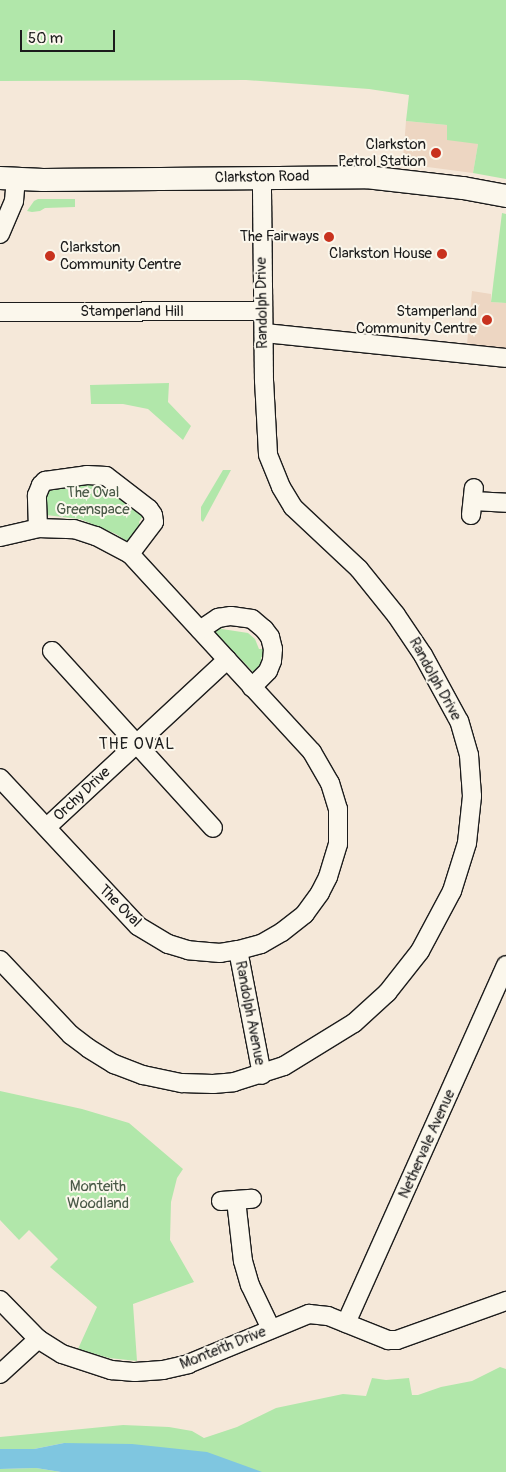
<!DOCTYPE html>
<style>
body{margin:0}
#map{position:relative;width:506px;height:1472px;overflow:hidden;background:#f5e8d9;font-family:Pangolin,sans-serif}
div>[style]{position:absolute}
.built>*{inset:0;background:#edd6c2}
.green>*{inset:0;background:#b1e7aa}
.water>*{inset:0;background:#7fc6e0}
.roads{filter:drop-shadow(1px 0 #1c1c1c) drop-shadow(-1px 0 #1c1c1c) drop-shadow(0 1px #1c1c1c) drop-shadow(0 -1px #1c1c1c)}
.minor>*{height:18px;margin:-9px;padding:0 9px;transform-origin:9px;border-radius:9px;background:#fbf7ec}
.major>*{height:22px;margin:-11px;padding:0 11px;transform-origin:11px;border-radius:11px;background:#fbf7ec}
.dots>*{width:14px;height:14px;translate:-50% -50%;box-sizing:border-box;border:2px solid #fbf7ec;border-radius:50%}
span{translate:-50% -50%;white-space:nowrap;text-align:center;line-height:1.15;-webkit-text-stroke:4px #fbf7ec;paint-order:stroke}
.poi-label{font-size:15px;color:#1c1c1c}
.right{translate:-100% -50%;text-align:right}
.left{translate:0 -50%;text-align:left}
.street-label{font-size:15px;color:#1c1c1c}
.park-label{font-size:15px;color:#495947}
.neighbourhood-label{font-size:16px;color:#1c1c1c;letter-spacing:1px}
.scale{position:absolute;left:20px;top:30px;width:95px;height:22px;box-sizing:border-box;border:2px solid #1c1c1c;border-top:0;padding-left:6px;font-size:15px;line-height:18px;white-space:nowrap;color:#1c1c1c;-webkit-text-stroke:4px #fbf7ec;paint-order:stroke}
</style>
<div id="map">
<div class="built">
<i style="clip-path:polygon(406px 121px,447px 125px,478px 144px,473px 173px,420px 166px,414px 161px,403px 159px)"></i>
<i style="clip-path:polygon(472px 291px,491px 294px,491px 302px,506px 303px,506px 349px,467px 344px)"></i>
</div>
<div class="green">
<i style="clip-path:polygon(0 0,506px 0,506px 179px,473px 173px,478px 144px,447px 140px,447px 125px,406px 121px,409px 95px,369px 89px,246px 80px,0 81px)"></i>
<i style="clip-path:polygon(38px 199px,75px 199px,75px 207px,45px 208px,40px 211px,32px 212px,27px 211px,34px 201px)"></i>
<i style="clip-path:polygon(502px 213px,506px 214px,506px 303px,491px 302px)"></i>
<i style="clip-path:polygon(169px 383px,168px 402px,191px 426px,183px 440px,148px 409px,123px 404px,91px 404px,90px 385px)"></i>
<i style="clip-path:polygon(223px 470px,231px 470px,203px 522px,201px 520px,201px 507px)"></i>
<i style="clip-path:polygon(92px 478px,146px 511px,139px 522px,142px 530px,131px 544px,116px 534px,80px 519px,46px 515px,43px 489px)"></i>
<i style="clip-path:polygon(217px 623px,222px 629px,248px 633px,255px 639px,259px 649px,268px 649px,268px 658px,261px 657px,263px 669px,256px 675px,215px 632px,214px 628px)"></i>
<i style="clip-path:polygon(0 1091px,82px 1109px,129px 1123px,183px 1169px,177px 1178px,171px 1202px,170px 1240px,194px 1282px,133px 1304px,137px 1361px,109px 1358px,78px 1349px,97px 1307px,50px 1267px,58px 1259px,29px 1230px,19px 1240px,0 1220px)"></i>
<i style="clip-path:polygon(500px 1367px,506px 1369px,506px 1472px,228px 1472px,64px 1443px,34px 1449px,0 1449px,0 1437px,123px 1425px,169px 1427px,192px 1431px,204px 1438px,237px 1427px,276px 1408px,343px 1394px,366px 1396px,372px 1378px,386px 1380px,409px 1378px,412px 1395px,418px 1395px,441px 1387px,472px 1381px)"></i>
<i style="clip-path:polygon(36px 1468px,61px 1472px,0 1472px,0 1469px)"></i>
</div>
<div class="water">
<i style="clip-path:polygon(64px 1443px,132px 1444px,207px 1452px,262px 1472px,61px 1472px,36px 1468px,0 1469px,0 1449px,34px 1449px)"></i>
</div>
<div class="roads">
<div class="minor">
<i style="left:0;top:234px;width:36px;rotate:-67deg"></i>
<i style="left:14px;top:201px;width:22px;rotate:-85deg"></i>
<i style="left:0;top:312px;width:263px;rotate:-0.2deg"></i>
<i style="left:264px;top:333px;width:243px;rotate:5.9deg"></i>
<i style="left:473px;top:501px;width:33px;rotate:3deg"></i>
<i style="left:471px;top:515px;width:27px;rotate:-84deg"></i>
<i style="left:38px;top:528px;width:33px;rotate:-92deg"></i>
<i style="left:37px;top:495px;width:11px;rotate:-68deg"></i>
<i style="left:41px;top:485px;width:6px;rotate:-45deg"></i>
<i style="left:45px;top:481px;width:42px;rotate:-8.1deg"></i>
<i style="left:87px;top:475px;width:19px;rotate:3deg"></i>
<i style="left:106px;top:476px;width:54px;rotate:37.5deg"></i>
<i style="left:149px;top:509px;width:7px;rotate:56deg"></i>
<i style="left:153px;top:515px;width:7px;rotate:82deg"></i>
<i style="left:154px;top:522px;width:40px;rotate:127deg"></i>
<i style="left:0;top:537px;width:39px;rotate:-13deg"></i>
<i style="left:38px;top:528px;width:36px;rotate:2deg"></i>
<i style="left:74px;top:529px;width:23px;rotate:18deg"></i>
<i style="left:96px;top:536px;width:38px;rotate:28deg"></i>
<i style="left:130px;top:554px;width:269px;rotate:47.4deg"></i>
<i style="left:312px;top:752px;width:36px;rotate:60deg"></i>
<i style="left:330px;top:783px;width:27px;rotate:73deg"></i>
<i style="left:338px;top:809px;width:35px;rotate:90deg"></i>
<i style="left:338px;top:844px;width:34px;rotate:107deg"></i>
<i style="left:328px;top:877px;width:18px;rotate:117deg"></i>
<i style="left:320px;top:893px;width:26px;rotate:126deg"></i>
<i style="left:305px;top:914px;width:29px;rotate:142deg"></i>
<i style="left:282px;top:932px;width:24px;rotate:150deg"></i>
<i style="left:261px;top:944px;width:24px;rotate:165deg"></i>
<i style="left:238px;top:950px;width:18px;rotate:171deg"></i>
<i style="left:220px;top:953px;width:32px;rotate:-175deg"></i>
<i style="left:188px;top:950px;width:21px;rotate:-163deg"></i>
<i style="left:168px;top:944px;width:35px;rotate:-149deg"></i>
<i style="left:138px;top:926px;width:202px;rotate:-133deg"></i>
<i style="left:200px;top:630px;width:22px;rotate:-34deg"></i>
<i style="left:218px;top:618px;width:13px;rotate:-9deg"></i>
<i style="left:231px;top:616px;width:21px;rotate:8deg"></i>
<i style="left:252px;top:619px;width:16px;rotate:40deg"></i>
<i style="left:264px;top:629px;width:10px;rotate:53deg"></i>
<i style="left:270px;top:637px;width:12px;rotate:76deg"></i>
<i style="left:273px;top:649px;width:12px;rotate:95deg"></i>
<i style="left:272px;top:661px;width:11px;rotate:112deg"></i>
<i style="left:268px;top:671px;width:23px;rotate:135deg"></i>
<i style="left:52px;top:651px;width:239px;rotate:47.7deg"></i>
<i style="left:47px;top:827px;width:246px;rotate:-42.9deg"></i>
<i style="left:238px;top:950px;width:127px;rotate:79.1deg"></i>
<i style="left:0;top:960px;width:103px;rotate:46.6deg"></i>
<i style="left:71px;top:1035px;width:21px;rotate:37deg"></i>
<i style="left:88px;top:1048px;width:31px;rotate:32deg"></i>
<i style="left:114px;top:1064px;width:31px;rotate:21deg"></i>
<i style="left:143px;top:1075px;width:40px;rotate:12deg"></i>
<i style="left:182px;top:1083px;width:31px;rotate:2deg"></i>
<i style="left:213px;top:1084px;width:21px;rotate:-5deg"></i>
<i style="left:234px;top:1082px;width:52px;rotate:-17.7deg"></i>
<i style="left:284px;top:1066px;width:82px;rotate:-31.6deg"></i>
<i style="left:354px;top:1023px;width:45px;rotate:-42.3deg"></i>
<i style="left:387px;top:993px;width:53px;rotate:-51.8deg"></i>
<i style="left:420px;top:951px;width:68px;rotate:-61.9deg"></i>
<i style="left:452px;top:891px;width:50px;rotate:-72.6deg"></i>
<i style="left:467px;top:843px;width:47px;rotate:-83.9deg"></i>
<i style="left:472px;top:796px;width:41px;rotate:-94.2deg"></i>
<i style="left:469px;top:755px;width:35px;rotate:-106deg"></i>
<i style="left:459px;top:721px;width:75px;rotate:-118.6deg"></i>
<i style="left:423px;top:655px;width:48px;rotate:-124deg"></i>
<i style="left:396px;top:615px;width:59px;rotate:-128.8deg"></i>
<i style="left:359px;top:569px;width:91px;rotate:-136.8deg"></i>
<i style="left:293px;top:507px;width:23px;rotate:-121deg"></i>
<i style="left:281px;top:487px;width:35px;rotate:-112deg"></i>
<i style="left:268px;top:454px;width:73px;rotate:-93.1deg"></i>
<i style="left:264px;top:381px;width:204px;rotate:-90.6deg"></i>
<i style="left:236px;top:1200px;width:61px;rotate:83.5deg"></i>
<i style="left:243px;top:1261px;width:25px;rotate:74deg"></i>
<i style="left:250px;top:1285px;width:49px;rotate:64.5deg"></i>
<i style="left:221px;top:1201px;width:31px;rotate:-4deg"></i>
<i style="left:0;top:1300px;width:54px;rotate:45.7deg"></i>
<i style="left:38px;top:1339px;width:28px;rotate:32deg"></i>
<i style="left:62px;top:1354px;width:52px;rotate:18.1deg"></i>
<i style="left:111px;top:1370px;width:24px;rotate:5deg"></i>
<i style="left:135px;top:1372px;width:28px;rotate:-4deg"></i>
<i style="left:163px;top:1370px;width:26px;rotate:-13deg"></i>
<i style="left:188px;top:1364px;width:131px;rotate:-22.5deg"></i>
<i style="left:309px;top:1314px;width:19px;rotate:6deg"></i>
<i style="left:328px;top:1316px;width:65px;rotate:21.8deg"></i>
<i style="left:388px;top:1340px;width:9px"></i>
<i style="left:397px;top:1340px;width:116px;rotate:-19.7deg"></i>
<i style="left:346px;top:1323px;width:392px;rotate:-65.9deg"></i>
<i style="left:0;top:1374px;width:52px;rotate:-42.6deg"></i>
</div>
<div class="major">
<i style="left:0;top:178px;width:43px;rotate:2.7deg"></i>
<i style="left:43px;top:180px;width:323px;rotate:-0.5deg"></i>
<i style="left:366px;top:177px;width:98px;rotate:6.5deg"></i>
<i style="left:463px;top:188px;width:44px;rotate:10.5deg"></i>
</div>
</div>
<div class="dots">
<i style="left:436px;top:153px;background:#c8321e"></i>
<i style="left:329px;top:237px;background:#c8321e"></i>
<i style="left:442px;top:254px;background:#c8321e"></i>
<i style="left:50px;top:256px;background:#c8321e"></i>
<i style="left:487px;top:320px;background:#c8321e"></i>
</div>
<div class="poi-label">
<span class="right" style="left:426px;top:153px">Clarkston<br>Petrol Station</span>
<span class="right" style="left:319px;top:237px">The Fairways</span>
<span class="left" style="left:60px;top:256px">Clarkston<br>Community Centre</span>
<span class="right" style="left:432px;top:254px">Clarkston House</span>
<span class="right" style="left:477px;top:320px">Stamperland<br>Community Centre</span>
</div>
<div class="street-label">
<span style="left:262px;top:177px;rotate:-1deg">Clarkston Road</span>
<span style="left:262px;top:303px;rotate:-91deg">Randolph Drive</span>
<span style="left:132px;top:312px">Stamperland Hill</span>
<span style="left:435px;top:679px;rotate:61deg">Randolph Drive</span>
<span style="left:82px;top:794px;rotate:-43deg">Orchy Drive</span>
<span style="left:120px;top:906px;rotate:45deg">The Oval</span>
<span style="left:250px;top:1013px;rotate:79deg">Randolph Avenue</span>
<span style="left:427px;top:1144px;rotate:-66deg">Nethervale Avenue</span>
<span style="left:223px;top:1348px;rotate:-22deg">Monteith Drive</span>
</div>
<div class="park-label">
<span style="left:93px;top:501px">The Oval<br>Greenspace</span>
<span style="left:98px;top:1195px">Monteith<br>Woodland</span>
</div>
<div class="neighbourhood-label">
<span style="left:137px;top:744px">THE OVAL</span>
</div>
<div class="scale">50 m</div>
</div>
